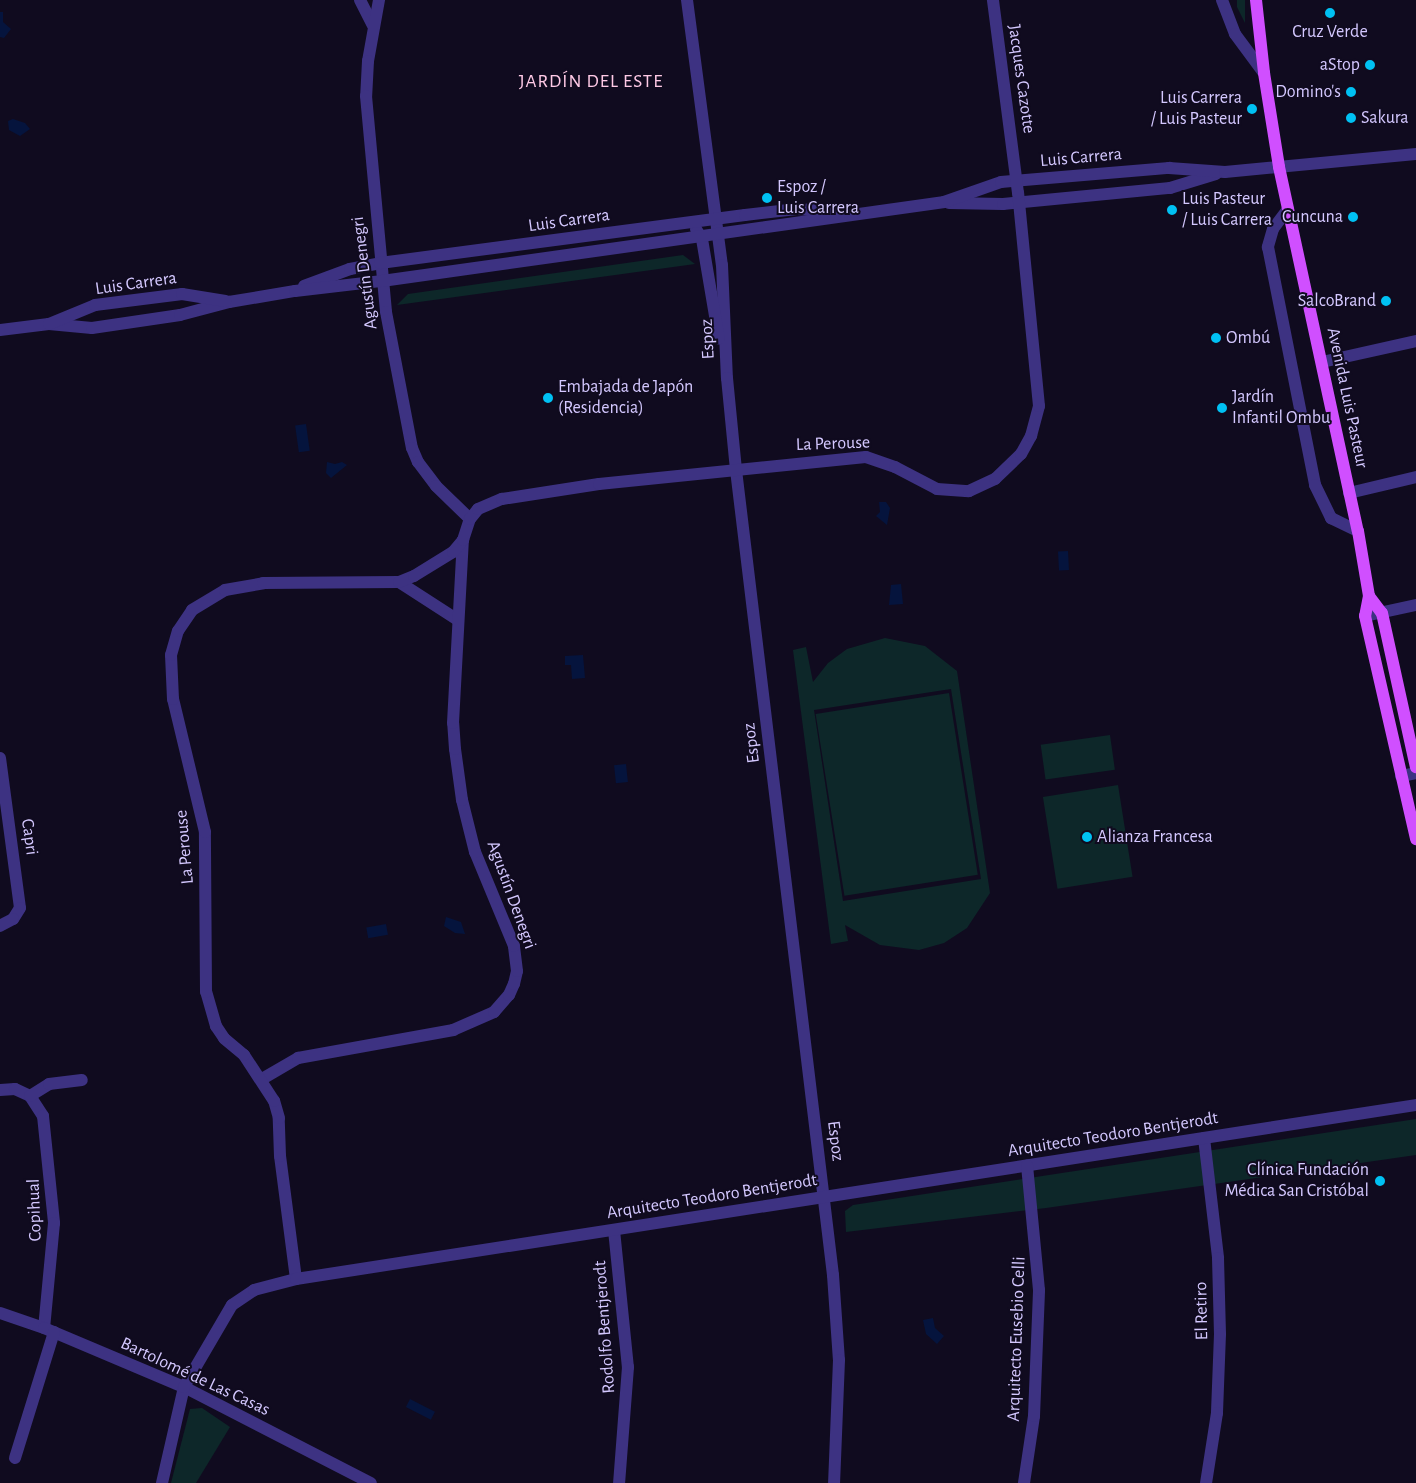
<!DOCTYPE html>
<meta charset="utf-8">
<style>
body{margin:0}
#map{position:relative;width:1416px;height:1483px;overflow:hidden;background:#100b1f;font-family:"Alegreya Sans",sans-serif}
div>[style]{position:absolute}
.green>*{inset:0;background:#0d2729;transform-origin:0 0}
.water>*{inset:0;background:#05143d;transform-origin:0 0}
.minor>*{height:12px;margin:-6px;padding:0 6px;transform-origin:6px;border-radius:6px;background:#3d3282}
.major>*{height:12px;margin:-6px;padding:0 6px;transform-origin:6px;border-radius:6px;background:#d04fff}
.dots>*{width:14px;height:14px;translate:-50% -50%;box-sizing:border-box;border:2px solid #100b1f;border-radius:50%}
span{translate:-50% -50%;white-space:nowrap;text-align:center;line-height:1.15;-webkit-text-stroke:4px #100b1f;paint-order:stroke}
.poi-label{font-size:18px;color:#d4c8ff}
.right{translate:-100% -50%;text-align:right}
.left{translate:0 -50%;text-align:left}
.street-label{font-size:18px;color:#d4c8ff}
.neighbourhood-label{font-size:19px;color:#ffcae6;letter-spacing:1px}
</style>
<div id="map">
<div class="green">
<i style="clip-path:polygon(1237px 0,1245px 0,1245px 23px,1237px 7px)"></i>
<i style="clip-path:polygon(683px 255px,695px 264px,397px 305px,408px 294px)"></i>
<i style="clip-path:polygon(evenodd,885px 638px,925px 646px,957px 671px,990px 893px,967px 928px,944px 943px,919px 950px,880px 945px,845px 925px,848px 941px,831px 944px,793px 650px,806px 647px,813px 682px,828px 663px,847px 649px,885px 638px,951px 689px,981px 879px,843px 901px,814px 710px,951px 689px)"></i>
<i style="left:949px;top:693px;width:184px;height:135px;rotate:81deg"></i>
<i style="left:1110px;top:735px;width:35px;height:70px;rotate:82deg"></i>
<i style="left:1118px;top:785px;width:93px;height:76px;rotate:81deg"></i>
<i style="clip-path:polygon(1416px 1119px,1416px 1155px,1046px 1208px,846px 1232px,845px 1211px,853px 1205px)"></i>
<i style="clip-path:polygon(202px 1408px,230px 1427px,196px 1483px,171px 1483px,190px 1409px)"></i>
</div>
<div class="water">
<i style="clip-path:polygon(0 12px,3px 12px,3px 22px,11px 29px,4px 38px,0 37px)"></i>
<i style="clip-path:polygon(13px 119px,25px 123px,30px 129px,20px 136px,9px 130px,8px 121px)"></i>
<i style="left:306px;top:424px;width:27px;height:11px;rotate:82deg"></i>
<i style="clip-path:polygon(327px 462px,335px 464px,342px 462px,347px 465px,331px 478px,326px 473px)"></i>
<i style="clip-path:polygon(879px 502px,886px 502px,890px 508px,887px 525px,876px 516px,880px 512px)"></i>
<i style="left:1068px;top:551px;width:19px;height:10px;rotate:87deg"></i>
<i style="clip-path:polygon(901px 584px,903px 604px,889px 605px,891px 585px)"></i>
<i style="clip-path:polygon(583px 655px,585px 678px,572px 679px,571px 665px,565px 665px,565px 656px)"></i>
<i style="left:626px;top:764px;width:18px;height:12px;rotate:84deg"></i>
<i style="clip-path:polygon(446px 917px,461px 922px,465px 934px,455px 933px,444px 926px)"></i>
<i style="left:386px;top:924px;width:11px;height:20px;rotate:80deg"></i>
<i style="clip-path:polygon(933px 1318px,935px 1328px,944px 1336px,937px 1344px,926px 1334px,923px 1320px)"></i>
<i style="left:410px;top:1399px;width:28px;height:9px;rotate:27deg"></i>
</div>
<div class="minor">
<i style="left:360px;top:0;width:28px;rotate:63deg"></i>
<i style="left:379px;top:0;width:62px;rotate:100.2deg"></i>
<i style="left:368px;top:61px;width:35px;rotate:93deg"></i>
<i style="left:366px;top:96px;width:217px;rotate:84.7deg"></i>
<i style="left:386px;top:312px;width:138px;rotate:79.2deg"></i>
<i style="left:412px;top:448px;width:15px;rotate:67deg"></i>
<i style="left:418px;top:462px;width:30px;rotate:53deg"></i>
<i style="left:436px;top:486px;width:47px;rotate:44.1deg"></i>
<i style="left:687px;top:0;width:267px;rotate:82.5deg"></i>
<i style="left:722px;top:265px;width:113px;rotate:87.5deg"></i>
<i style="left:727px;top:378px;width:92px;rotate:84.4deg"></i>
<i style="left:736px;top:470px;width:811px;rotate:83.13deg"></i>
<i style="left:833px;top:1275px;width:85px;rotate:86deg"></i>
<i style="left:839px;top:1360px;width:123px;rotate:92.3deg"></i>
<i style="left:1222px;top:0;width:36px;rotate:69deg"></i>
<i style="left:1235px;top:34px;width:49px;rotate:53.4deg"></i>
<i style="left:949px;top:203px;width:54px;rotate:1.1deg"></i>
<i style="left:1003px;top:204px;width:168px;rotate:-5.5deg"></i>
<i style="left:1170px;top:188px;width:48px;rotate:-16.9deg"></i>
<i style="left:1288px;top:209px;width:25px;rotate:127deg"></i>
<i style="left:1273px;top:229px;width:19px;rotate:106deg"></i>
<i style="left:1268px;top:247px;width:243px;rotate:78.8deg"></i>
<i style="left:1315px;top:485px;width:37px;rotate:64deg"></i>
<i style="left:1331px;top:518px;width:30px;rotate:26deg"></i>
<i style="left:696px;top:229px;width:12px;rotate:59deg"></i>
<i style="left:702px;top:239px;width:101px;rotate:80.4deg"></i>
<i style="left:304px;top:286px;width:49px;rotate:-20.3deg"></i>
<i style="left:350px;top:269px;width:31px;rotate:-11deg"></i>
<i style="left:380px;top:263px;width:368px;rotate:-7.5deg"></i>
<i style="left:745px;top:215px;width:52px;rotate:-6.6deg"></i>
<i style="left:797px;top:209px;width:45px;rotate:3.8deg"></i>
<i style="left:49px;top:324px;width:43px;rotate:5.3deg"></i>
<i style="left:92px;top:328px;width:89px;rotate:-8.4deg"></i>
<i style="left:180px;top:315px;width:51px;rotate:-14.9deg"></i>
<i style="left:229px;top:302px;width:67px;rotate:-9.5deg"></i>
<i style="left:295px;top:291px;width:88px;rotate:-6.6deg"></i>
<i style="left:382px;top:281px;width:568px;rotate:-8deg"></i>
<i style="left:944px;top:202px;width:60px;rotate:-19.3deg"></i>
<i style="left:1001px;top:182px;width:169px;rotate:-4.8deg"></i>
<i style="left:1169px;top:168px;width:56px;rotate:4.1deg"></i>
<i style="left:1225px;top:172px;width:192px;rotate:-5.4deg"></i>
<i style="left:0;top:330px;width:49px;rotate:-7deg"></i>
<i style="left:49px;top:324px;width:50px;rotate:-22.4deg"></i>
<i style="left:95px;top:305px;width:88px;rotate:-7.2deg"></i>
<i style="left:182px;top:294px;width:44px;rotate:9.2deg"></i>
<i style="left:1322px;top:362px;width:96px;rotate:-12.6deg"></i>
<i style="left:1349px;top:493px;width:69px;rotate:-13.4deg"></i>
<i style="left:399px;top:582px;width:70px;rotate:32.8deg"></i>
<i style="left:1365px;top:616px;width:52px;rotate:-12.2deg"></i>
<i style="left:0;top:758px;width:151px;rotate:82.4deg"></i>
<i style="left:20px;top:908px;width:13px;rotate:122deg"></i>
<i style="left:13px;top:919px;width:15px;rotate:152deg"></i>
<i style="left:1401px;top:776px;width:15px;rotate:-11deg"></i>
<i style="left:262px;top:1079px;width:42px;rotate:-30.3deg"></i>
<i style="left:298px;top:1058px;width:158px;rotate:-10.2deg"></i>
<i style="left:453px;top:1030px;width:45px;rotate:-23.7deg"></i>
<i style="left:494px;top:1012px;width:23px;rotate:-49deg"></i>
<i style="left:509px;top:995px;width:12px;rotate:-66deg"></i>
<i style="left:514px;top:984px;width:13px;rotate:-77deg"></i>
<i style="left:517px;top:971px;width:25px;rotate:-97deg"></i>
<i style="left:514px;top:946px;width:102px;rotate:-112.5deg"></i>
<i style="left:475px;top:852px;width:54px;rotate:-104deg"></i>
<i style="left:462px;top:800px;width:51px;rotate:-97.8deg"></i>
<i style="left:455px;top:749px;width:26px;rotate:-94deg"></i>
<i style="left:453px;top:723px;width:183px;rotate:-86.9deg"></i>
<i style="left:0;top:1090px;width:15px;rotate:-4deg"></i>
<i style="left:15px;top:1089px;width:17px;rotate:25deg"></i>
<i style="left:30px;top:1096px;width:24px;rotate:57deg"></i>
<i style="left:43px;top:1116px;width:108px;rotate:84.1deg"></i>
<i style="left:54px;top:1223px;width:105px;rotate:95.4deg"></i>
<i style="left:30px;top:1096px;width:22px;rotate:-32deg"></i>
<i style="left:49px;top:1084px;width:33px;rotate:-7deg"></i>
<i style="left:1204px;top:1138px;width:121px;rotate:83.3deg"></i>
<i style="left:1218px;top:1258px;width:76px;rotate:88.5deg"></i>
<i style="left:1220px;top:1334px;width:79px;rotate:92.2deg"></i>
<i style="left:1217px;top:1413px;width:71px;rotate:98.9deg"></i>
<i style="left:614px;top:1230px;width:138px;rotate:84.2deg"></i>
<i style="left:628px;top:1367px;width:116px;rotate:94.4deg"></i>
<i style="left:296px;top:1279px;width:124px;rotate:-97.4deg"></i>
<i style="left:280px;top:1156px;width:38px;rotate:-92deg"></i>
<i style="left:279px;top:1118px;width:18px;rotate:-106deg"></i>
<i style="left:274px;top:1101px;width:55px;rotate:-123.1deg"></i>
<i style="left:244px;top:1055px;width:26px;rotate:-140deg"></i>
<i style="left:224px;top:1038px;width:14px;rotate:-124deg"></i>
<i style="left:216px;top:1026px;width:35px;rotate:-106deg"></i>
<i style="left:206px;top:992px;width:160px;rotate:-90.4deg"></i>
<i style="left:205px;top:832px;width:137px;rotate:-103.5deg"></i>
<i style="left:173px;top:699px;width:44px;rotate:-92.6deg"></i>
<i style="left:171px;top:655px;width:25px;rotate:-74deg"></i>
<i style="left:178px;top:631px;width:25px;rotate:-56deg"></i>
<i style="left:192px;top:610px;width:39px;rotate:-31deg"></i>
<i style="left:225px;top:590px;width:39px;rotate:-10deg"></i>
<i style="left:263px;top:583px;width:136px;rotate:-0.4deg"></i>
<i style="left:399px;top:582px;width:16px;rotate:-22deg"></i>
<i style="left:414px;top:576px;width:46px;rotate:-31.6deg"></i>
<i style="left:453px;top:552px;width:16px;rotate:-50deg"></i>
<i style="left:463px;top:540px;width:22px;rotate:-72deg"></i>
<i style="left:470px;top:519px;width:13px;rotate:-51deg"></i>
<i style="left:478px;top:509px;width:26px;rotate:-23deg"></i>
<i style="left:502px;top:499px;width:98px;rotate:-8.8deg"></i>
<i style="left:599px;top:484px;width:268px;rotate:-5.8deg"></i>
<i style="left:866px;top:457px;width:31px;rotate:19deg"></i>
<i style="left:895px;top:467px;width:47px;rotate:27.6deg"></i>
<i style="left:937px;top:489px;width:32px;rotate:4deg"></i>
<i style="left:969px;top:491px;width:29px;rotate:-25deg"></i>
<i style="left:995px;top:479px;width:36px;rotate:-44deg"></i>
<i style="left:1021px;top:454px;width:21px;rotate:-61deg"></i>
<i style="left:1031px;top:436px;width:31px;rotate:-75deg"></i>
<i style="left:1039px;top:406px;width:214px;rotate:-95.6deg"></i>
<i style="left:1018px;top:193px;width:195px;rotate:-97.4deg"></i>
<i style="left:0;top:1313px;width:46px;rotate:18.8deg"></i>
<i style="left:44px;top:1328px;width:152px;rotate:22.9deg"></i>
<i style="left:184px;top:1387px;width:210px;rotate:27.2deg"></i>
<i style="left:15px;top:1458px;width:132px;rotate:-72.8deg"></i>
<i style="left:162px;top:1483px;width:98px;rotate:-77.1deg"></i>
<i style="left:184px;top:1387px;width:95px;rotate:-59.7deg"></i>
<i style="left:232px;top:1305px;width:27px;rotate:-34deg"></i>
<i style="left:254px;top:1290px;width:43px;rotate:-14.7deg"></i>
<i style="left:296px;top:1279px;width:1133px;rotate:-8.83deg"></i>
<i style="left:1024px;top:1483px;width:68px;rotate:-81.5deg"></i>
<i style="left:1034px;top:1416px;width:126px;rotate:-87.7deg"></i>
<i style="left:1039px;top:1290px;width:125px;rotate:-95.5deg"></i>
</div>
<div class="major">
<i style="left:1256px;top:0;width:73px;rotate:83.7deg"></i>
<i style="left:1264px;top:73px;width:95px;rotate:80.9deg"></i>
<i style="left:1279px;top:167px;width:372px;rotate:77.8deg"></i>
<i style="left:1358px;top:531px;width:66px;rotate:80.4deg"></i>
<i style="left:1369px;top:596px;width:20px;rotate:101deg"></i>
<i style="left:1365px;top:616px;width:229px;rotate:77.1deg"></i>
<i style="left:1369px;top:596px;width:21px;rotate:53deg"></i>
<i style="left:1382px;top:613px;width:158px;rotate:77.6deg"></i>
</div>
<div class="dots">
<i style="left:1330px;top:13px;background:#00c1f3"></i>
<i style="left:1370px;top:65px;background:#00c1f3"></i>
<i style="left:1351px;top:92px;background:#00c1f3"></i>
<i style="left:1252px;top:109px;background:#00c1f3"></i>
<i style="left:1351px;top:118px;background:#00c1f3"></i>
<i style="left:767px;top:198px;background:#00c1f3"></i>
<i style="left:1172px;top:210px;background:#00c1f3"></i>
<i style="left:1353px;top:217px;background:#00c1f3"></i>
<i style="left:1386px;top:301px;background:#00c1f3"></i>
<i style="left:1216px;top:338px;background:#00c1f3"></i>
<i style="left:548px;top:398px;background:#00c1f3"></i>
<i style="left:1222px;top:408px;background:#00c1f3"></i>
<i style="left:1087px;top:837px;background:#00c1f3"></i>
<i style="left:1380px;top:1181px;background:#00c1f3"></i>
</div>
<div class="poi-label">
<span style="left:1330px;top:32px">Cruz Verde</span>
<span class="right" style="left:1360px;top:65px">aStop</span>
<span class="right" style="left:1341px;top:92px">Domino's</span>
<span class="right" style="left:1242px;top:109px">Luis Carrera<br>/ Luis Pasteur</span>
<span class="left" style="left:1361px;top:118px">Sakura</span>
<span class="left" style="left:777px;top:198px">Espoz /<br>Luis Carrera</span>
<span class="left" style="left:1182px;top:210px">Luis Pasteur<br>/ Luis Carrera</span>
<span class="right" style="left:1343px;top:217px">Cuncuna</span>
<span class="right" style="left:1376px;top:301px">SalcoBrand</span>
<span class="left" style="left:1226px;top:338px">Ombú</span>
<span class="left" style="left:558px;top:398px">Embajada de Japón<br>(Residencia)</span>
<span class="left" style="left:1232px;top:408px">Jardín<br>Infantil Ombu</span>
<span class="left" style="left:1097px;top:837px">Alianza Francesa</span>
<span class="right" style="left:1369px;top:1181px">Clínica Fundación<br>Médica San Cristóbal</span>
</div>
<div class="street-label">
<span style="left:1021px;top:79px;rotate:82deg">Jacques Cazotte</span>
<span style="left:1081px;top:158px;rotate:-5deg">Luis Carrera</span>
<span style="left:569px;top:221px;rotate:-8deg">Luis Carrera</span>
<span style="left:365px;top:273px;rotate:-97deg">Agustín Denegri</span>
<span style="left:136px;top:284px;rotate:-8deg">Luis Carrera</span>
<span style="left:708px;top:339px;rotate:-93deg">Espoz</span>
<span style="left:1347px;top:398px;rotate:78deg">Avenida Luis Pasteur</span>
<span style="left:833px;top:444px;rotate:-2deg">La Perouse</span>
<span style="left:752px;top:743px;rotate:-97deg">Espoz</span>
<span style="left:29px;top:837px;rotate:82deg">Capri</span>
<span style="left:185px;top:847px;rotate:-95deg">La Perouse</span>
<span style="left:511px;top:895px;rotate:70deg">Agustín Denegri</span>
<span style="left:1113px;top:1135px;rotate:-9deg">Arquitecto Teodoro Bentjerodt</span>
<span style="left:835px;top:1141px;rotate:83deg">Espoz</span>
<span style="left:712px;top:1197px;rotate:-9deg">Arquitecto Teodoro Bentjerodt</span>
<span style="left:35px;top:1210px;rotate:-92deg">Copihual</span>
<span style="left:1202px;top:1311px;rotate:-91deg">El Retiro</span>
<span style="left:605px;top:1327px;rotate:-94deg">Rodolfo Bentjerodt</span>
<span style="left:1017px;top:1339px;rotate:-88deg">Arquitecto Eusebio Celli</span>
<span style="left:195px;top:1377px;rotate:25deg">Bartolomé de Las Casas</span>
</div>
<div class="neighbourhood-label">
<span style="left:591px;top:82px">JARDÍN DEL ESTE</span>
</div>
</div>
